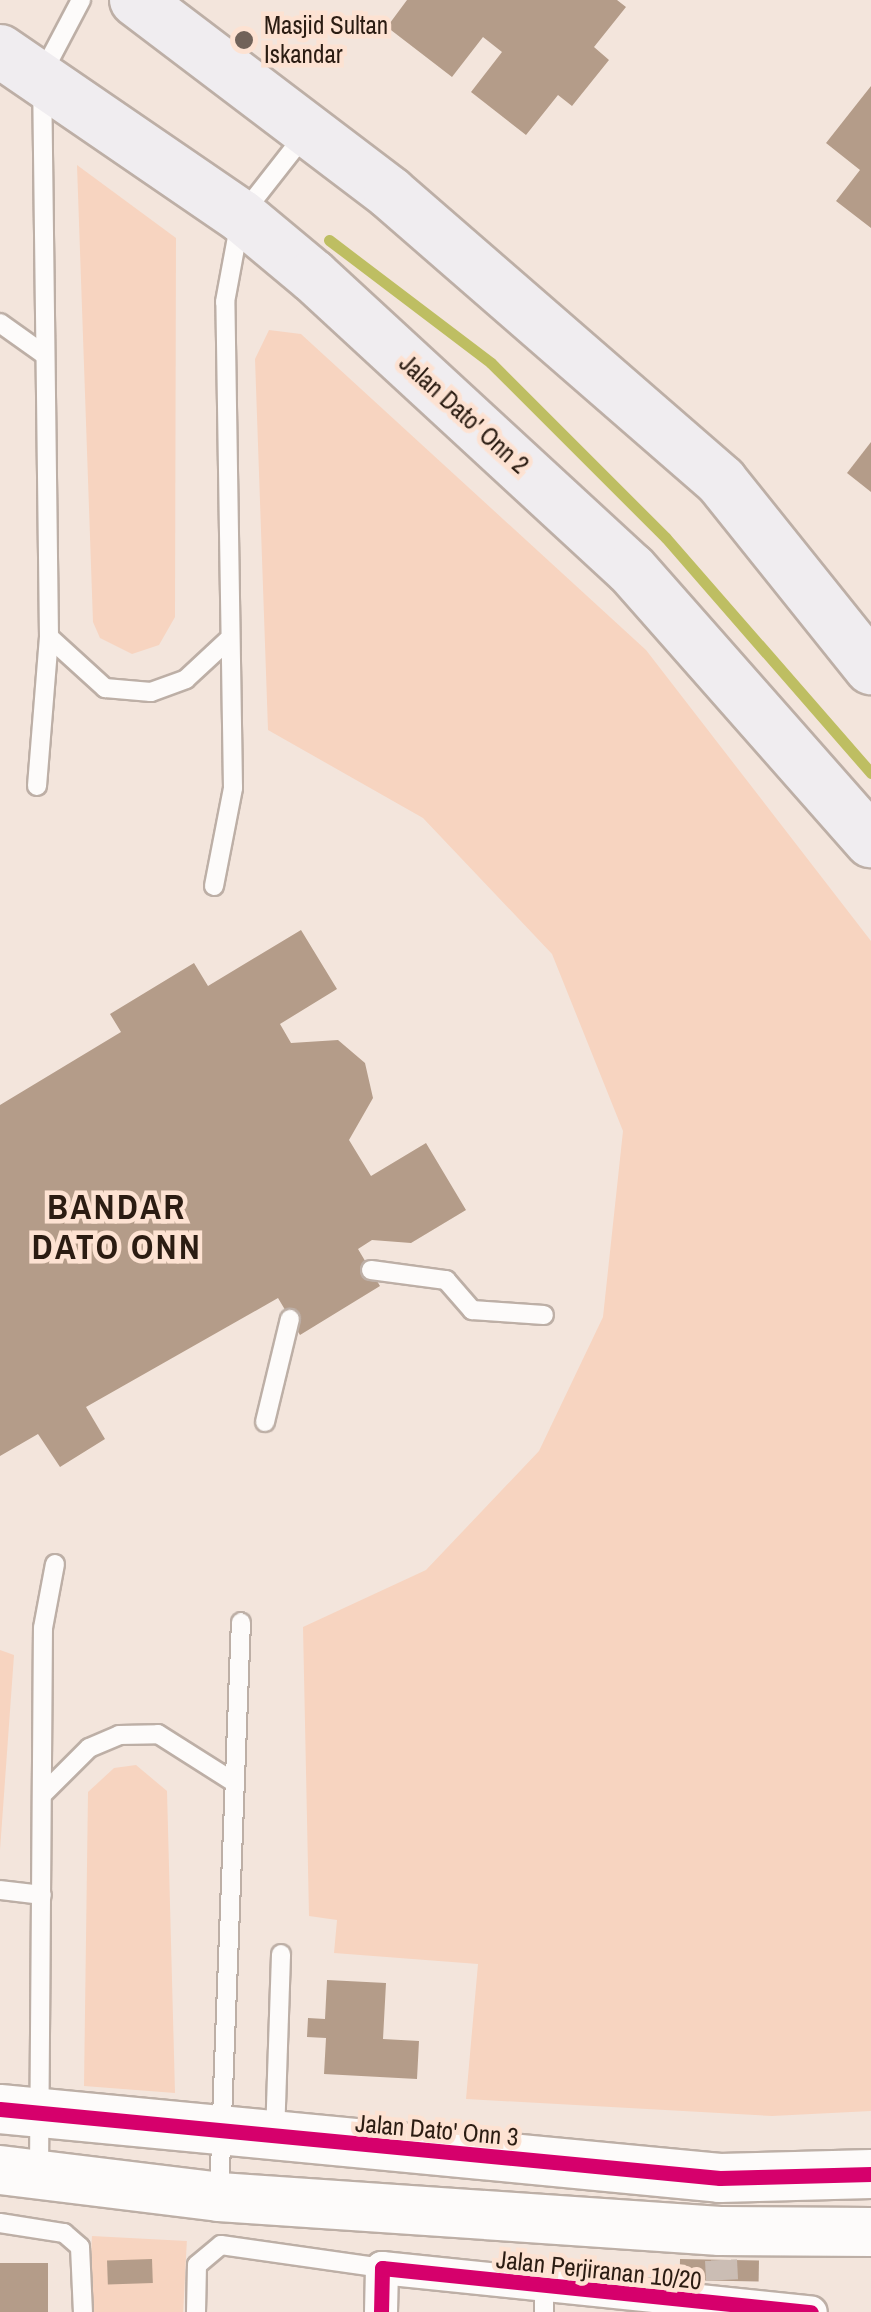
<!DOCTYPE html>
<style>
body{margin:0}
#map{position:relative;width:871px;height:2312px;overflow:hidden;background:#f3e5dc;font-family:"Archivo Narrow",sans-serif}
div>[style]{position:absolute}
.green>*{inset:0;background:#f7d4c0;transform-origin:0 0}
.stream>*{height:11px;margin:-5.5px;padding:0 5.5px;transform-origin:5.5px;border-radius:5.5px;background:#bebe62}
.building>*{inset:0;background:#b49c89;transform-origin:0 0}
.street-tunnel>*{height:32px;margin-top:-16px;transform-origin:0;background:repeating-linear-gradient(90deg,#cbbdb4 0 32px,transparent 0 48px)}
.roads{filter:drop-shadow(2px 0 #bdafa6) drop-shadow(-2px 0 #bdafa6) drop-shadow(0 2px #bdafa6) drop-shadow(0 -2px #bdafa6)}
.lane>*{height:18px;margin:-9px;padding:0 9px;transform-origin:9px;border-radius:9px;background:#fdfbfa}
.street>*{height:32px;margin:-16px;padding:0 16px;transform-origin:16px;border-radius:16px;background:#fdfbfa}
.secondary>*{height:48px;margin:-24px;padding:0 24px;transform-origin:24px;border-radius:24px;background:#fdfbfa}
.primary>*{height:52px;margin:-26px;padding:0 26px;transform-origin:26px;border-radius:26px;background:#f0edf0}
.cycleway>*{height:15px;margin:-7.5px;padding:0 7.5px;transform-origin:7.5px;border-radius:7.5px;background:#d6006c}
.dots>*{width:28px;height:28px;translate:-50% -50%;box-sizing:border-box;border:5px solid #fde2d2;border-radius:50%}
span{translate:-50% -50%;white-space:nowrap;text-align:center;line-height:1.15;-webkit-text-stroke:9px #fde2d2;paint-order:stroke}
.poi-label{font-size:25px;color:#2b1c12}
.left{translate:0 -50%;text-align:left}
.street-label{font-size:25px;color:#2b1c12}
.district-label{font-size:35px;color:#2b1c12;font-weight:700;letter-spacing:2.5px}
</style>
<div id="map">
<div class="green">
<i style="clip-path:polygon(77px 165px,176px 238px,175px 617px,159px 645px,132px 654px,100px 638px,93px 622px)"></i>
<i style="clip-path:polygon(269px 330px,301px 334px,646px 650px,871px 941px,871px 2111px,772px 2116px,466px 2099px,478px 1964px,334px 1953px,337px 1920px,309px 1916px,303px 1627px,426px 1570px,539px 1451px,603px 1317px,623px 1131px,552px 954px,423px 818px,268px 730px,255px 359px)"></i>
<i style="clip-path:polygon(0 1650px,14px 1655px,0 1850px)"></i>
<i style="clip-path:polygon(136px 1765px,167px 1791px,175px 2093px,84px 2086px,88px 1792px,114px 1768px)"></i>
<i style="left:92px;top:2236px;width:95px;height:76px;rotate:3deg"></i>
</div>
<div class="stream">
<i style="left:329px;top:240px;width:203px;rotate:37.2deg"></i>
<i style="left:491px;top:363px;width:247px;rotate:45deg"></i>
<i style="left:666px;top:538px;width:312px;rotate:48.9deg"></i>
</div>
<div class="building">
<i style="clip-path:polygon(407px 0,617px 0,626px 7px,594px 47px,609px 60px,572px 106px,558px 95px,526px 135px,471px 92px,502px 52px,483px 37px,452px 77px,387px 27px)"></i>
<i style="clip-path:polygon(871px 86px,871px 228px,836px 201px,860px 170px,826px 143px)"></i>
<i style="clip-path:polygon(871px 442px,871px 492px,847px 473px)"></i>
<i style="clip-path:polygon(301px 930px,337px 989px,280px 1024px,291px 1043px,338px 1040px,365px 1063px,373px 1098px,349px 1140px,371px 1176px,426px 1143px,466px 1210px,411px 1243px,372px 1240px,358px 1249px,380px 1286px,300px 1335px,278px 1298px,86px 1407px,105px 1439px,60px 1467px,38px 1434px,0 1456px,0 1105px,121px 1032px,110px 1014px,194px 963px,208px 986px)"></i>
<i style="clip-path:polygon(327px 1980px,386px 1983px,383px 2039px,419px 2041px,417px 2079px,324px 2074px,326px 2038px,307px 2037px,308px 2018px,325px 2019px)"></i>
<i style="left:152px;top:2259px;width:24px;height:45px;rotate:88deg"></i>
<i style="left:680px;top:2259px;width:79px;height:21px;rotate:1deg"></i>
<i style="left:0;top:2263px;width:48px;height:49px"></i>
</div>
<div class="street-tunnel">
<i style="left:721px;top:2260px;width:20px;rotate:87deg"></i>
</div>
<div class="roads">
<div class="lane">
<i style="left:0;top:323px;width:52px;rotate:35.5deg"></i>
<i style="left:49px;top:637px;width:76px;rotate:42.3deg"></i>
<i style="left:105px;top:688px;width:46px;rotate:5deg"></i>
<i style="left:151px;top:692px;width:37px;rotate:-20deg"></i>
<i style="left:186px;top:679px;width:56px;rotate:-42.8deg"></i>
<i style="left:37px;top:786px;width:149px;rotate:-85.4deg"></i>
<i style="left:49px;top:637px;width:563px;rotate:-90.71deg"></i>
<i style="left:42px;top:74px;width:84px;rotate:-62.2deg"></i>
<i style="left:214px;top:886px;width:100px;rotate:-79deg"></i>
<i style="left:233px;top:788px;width:486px;rotate:-90.9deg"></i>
<i style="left:225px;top:302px;width:87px;rotate:-79.5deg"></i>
<i style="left:241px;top:216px;width:105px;rotate:-51.9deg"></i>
<i style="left:371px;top:1270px;width:76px;rotate:7.6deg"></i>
<i style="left:446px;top:1280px;width:40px;rotate:49deg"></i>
<i style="left:472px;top:1310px;width:72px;rotate:4deg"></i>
<i style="left:265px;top:1422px;width:106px;rotate:-76.4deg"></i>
<i style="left:43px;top:1794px;width:65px;rotate:-45deg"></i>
<i style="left:89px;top:1748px;width:33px;rotate:-23deg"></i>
<i style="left:119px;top:1735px;width:39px;rotate:-1deg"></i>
<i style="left:158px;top:1734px;width:88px;rotate:32.4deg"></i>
<i style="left:0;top:1890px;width:42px;rotate:6.8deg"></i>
<i style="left:275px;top:2136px;width:182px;rotate:-88.1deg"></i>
<i style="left:39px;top:2171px;width:543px;rotate:-89.58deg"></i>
<i style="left:43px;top:1628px;width:65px;rotate:-79.4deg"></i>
<i style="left:219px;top:2196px;width:574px;rotate:-87.81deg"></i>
<i style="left:0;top:2223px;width:65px;rotate:8.9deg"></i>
<i style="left:64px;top:2233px;width:21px;rotate:41deg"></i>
<i style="left:80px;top:2247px;width:65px;rotate:87.4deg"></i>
<i style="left:544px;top:2290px;width:22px;rotate:90deg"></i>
<i style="left:196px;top:2312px;width:47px;rotate:-88.8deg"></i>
<i style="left:197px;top:2265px;width:31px;rotate:-40deg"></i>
<i style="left:221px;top:2245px;width:163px;rotate:8.1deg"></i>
</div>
<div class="street">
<i style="left:381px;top:2312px;width:44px;rotate:-88.7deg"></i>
<i style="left:382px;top:2268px;width:431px;rotate:5.9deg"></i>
</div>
<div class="secondary">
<i style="left:0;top:2109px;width:723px;rotate:5.47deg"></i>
<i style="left:720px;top:2178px;width:151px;rotate:-1.5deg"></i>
<i style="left:0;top:2170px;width:221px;rotate:7deg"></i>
<i style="left:219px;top:2197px;width:502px;rotate:3.88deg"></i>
<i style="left:720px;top:2231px;width:151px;rotate:0.4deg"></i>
</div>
<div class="primary">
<i style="left:136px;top:0;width:319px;rotate:37.2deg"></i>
<i style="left:390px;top:193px;width:439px;rotate:41deg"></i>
<i style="left:721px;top:481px;width:240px;rotate:51.3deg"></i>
<i style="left:0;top:51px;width:292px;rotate:34.4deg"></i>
<i style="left:241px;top:216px;width:94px;rotate:39.8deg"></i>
<i style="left:313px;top:276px;width:432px;rotate:42.7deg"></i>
<i style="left:631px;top:569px;width:363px;rotate:48.6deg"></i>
</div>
</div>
<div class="cycleway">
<i style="left:0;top:2109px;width:723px;rotate:5.47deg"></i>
<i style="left:720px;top:2178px;width:151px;rotate:-1.5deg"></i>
<i style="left:381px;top:2312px;width:44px;rotate:-88.7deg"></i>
<i style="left:382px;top:2268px;width:431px;rotate:5.9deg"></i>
</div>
<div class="dots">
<i style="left:244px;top:40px;background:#716259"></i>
</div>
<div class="poi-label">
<span class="left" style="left:264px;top:40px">Masjid Sultan<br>Iskandar</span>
</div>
<div class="street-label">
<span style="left:464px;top:414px;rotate:42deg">Jalan Dato' Onn 2</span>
<span style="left:437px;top:2130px;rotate:5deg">Jalan Dato' Onn 3</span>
<span style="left:599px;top:2270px;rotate:6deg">Jalan Perjiranan 10/20</span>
</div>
<div class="district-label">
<span style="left:117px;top:1227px">BANDAR<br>DATO ONN</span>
</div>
</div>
